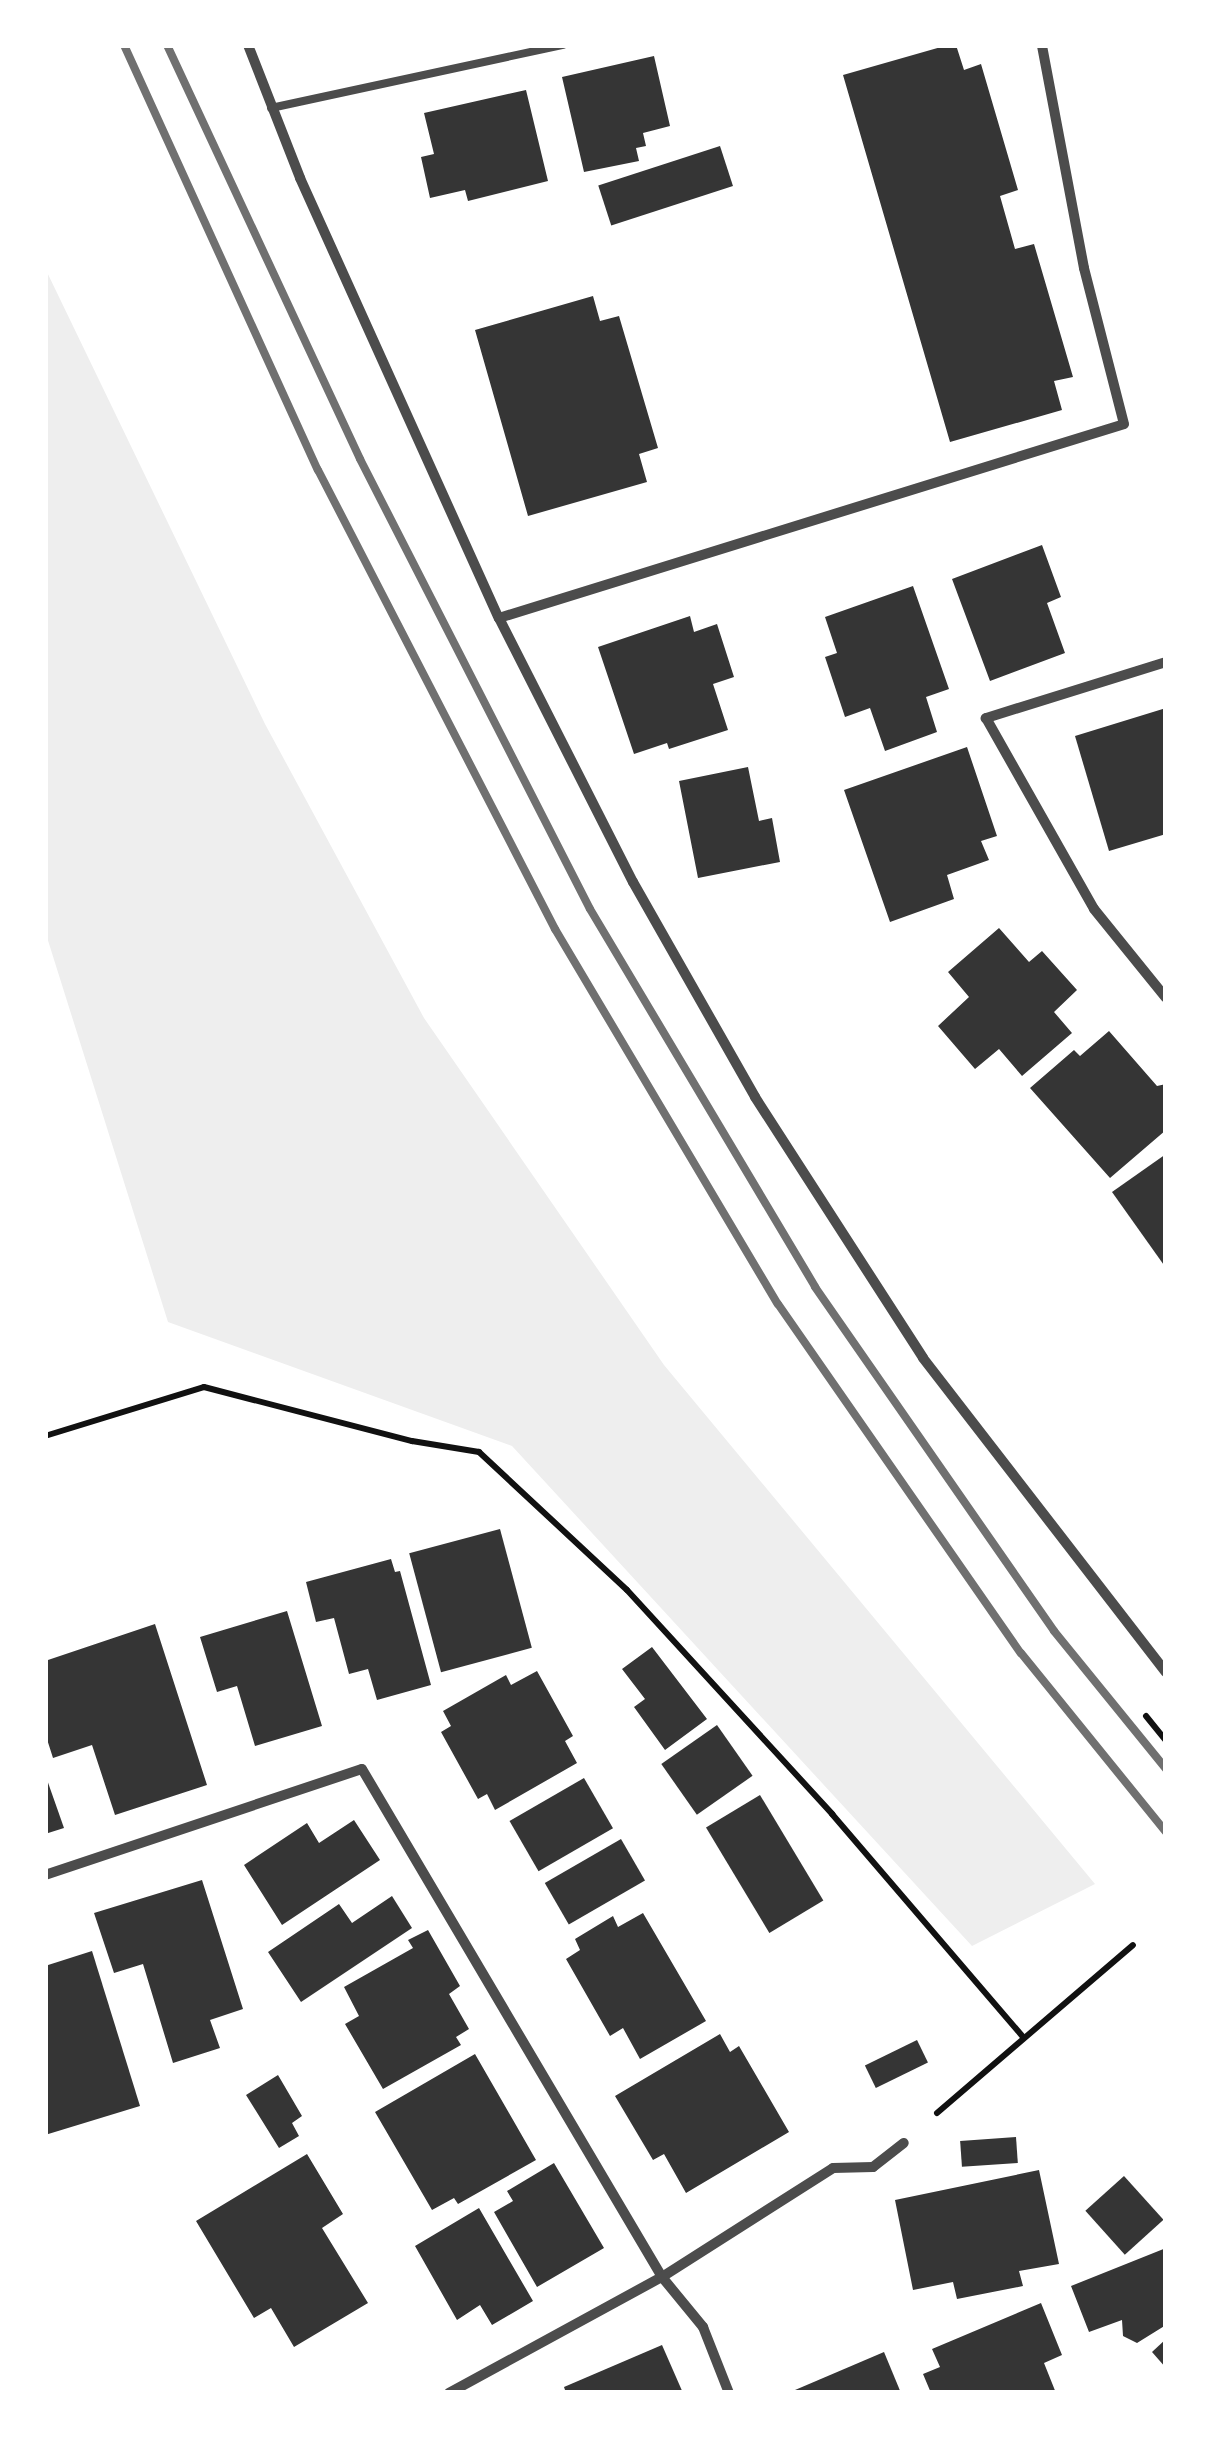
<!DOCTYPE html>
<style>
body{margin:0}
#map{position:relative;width:1211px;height:2438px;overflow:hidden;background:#fff;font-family:"Exo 2",sans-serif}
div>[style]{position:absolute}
.green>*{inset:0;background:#eee}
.building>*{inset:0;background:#353535;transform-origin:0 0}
.path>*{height:6px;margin:-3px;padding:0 3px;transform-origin:3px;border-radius:3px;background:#111}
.service>*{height:8px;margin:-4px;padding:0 4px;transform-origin:4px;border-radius:4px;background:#4c4c4c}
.minor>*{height:10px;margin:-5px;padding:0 5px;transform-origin:5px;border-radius:5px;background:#4c4c4c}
.rail>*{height:8px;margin:-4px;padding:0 4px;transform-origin:4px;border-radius:4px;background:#707070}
span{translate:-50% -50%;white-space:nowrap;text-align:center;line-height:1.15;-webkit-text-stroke:8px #fff;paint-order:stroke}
.frame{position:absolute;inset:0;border:48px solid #fff;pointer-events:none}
</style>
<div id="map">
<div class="green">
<i style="clip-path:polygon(45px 268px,265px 724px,424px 1018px,664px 1365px,1095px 1884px,972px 1946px,512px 1446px,168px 1322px,45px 931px)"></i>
</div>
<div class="building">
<i style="clip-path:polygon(948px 45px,956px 45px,964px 70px,981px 64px,1018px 190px,1000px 196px,1015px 249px,1034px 244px,1073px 377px,1054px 381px,1062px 410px,950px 442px,843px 75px)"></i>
<i style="clip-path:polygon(654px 56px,670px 126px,643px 133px,646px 146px,636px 148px,639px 161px,584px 172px,562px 77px)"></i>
<i style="clip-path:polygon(526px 90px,548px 181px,468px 201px,465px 190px,430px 198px,421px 157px,434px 154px,424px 113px)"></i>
<i style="left:720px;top:146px;width:42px;height:128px;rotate:72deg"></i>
<i style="clip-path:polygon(593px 296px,600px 321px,619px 316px,658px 448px,639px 454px,647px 482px,528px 516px,475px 330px)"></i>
<i style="clip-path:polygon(1042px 545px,1061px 597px,1047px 603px,1065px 653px,990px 681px,952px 579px)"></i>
<i style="clip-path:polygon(913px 586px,949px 689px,926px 697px,937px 732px,885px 751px,870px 708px,845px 717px,825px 657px,837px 653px,825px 617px)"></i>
<i style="clip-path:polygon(690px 616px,694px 632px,717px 624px,734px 677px,713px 684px,728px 730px,669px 749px,667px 743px,634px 754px,598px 647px)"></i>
<i style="clip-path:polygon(1166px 708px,1166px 834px,1109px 851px,1075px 736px)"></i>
<i style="clip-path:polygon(967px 747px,997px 836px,981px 841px,989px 860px,947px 875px,954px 899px,890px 922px,844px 790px)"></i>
<i style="clip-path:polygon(748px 767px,759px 821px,772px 818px,780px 862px,698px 878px,679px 781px)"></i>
<i style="clip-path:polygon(999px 928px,1029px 962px,1042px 951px,1077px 990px,1054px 1012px,1072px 1033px,1022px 1076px,999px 1049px,975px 1069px,938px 1026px,969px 997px,948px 972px)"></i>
<i style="clip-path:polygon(1109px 1031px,1157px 1086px,1166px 1084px,1166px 1130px,1110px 1178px,1030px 1088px,1074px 1050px,1080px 1056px)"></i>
<i style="clip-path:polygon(1166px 1154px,1166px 1268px,1112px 1192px)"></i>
<i style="left:500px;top:1529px;width:123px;height:94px;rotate:75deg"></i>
<i style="clip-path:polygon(391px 1559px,395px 1572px,400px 1571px,431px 1685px,377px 1700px,368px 1669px,349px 1674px,334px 1618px,316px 1622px,306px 1582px)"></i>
<i style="clip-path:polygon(287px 1611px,322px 1726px,255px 1746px,237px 1686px,217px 1692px,200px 1637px)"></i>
<i style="clip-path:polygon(155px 1624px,207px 1785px,115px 1815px,92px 1745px,53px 1758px,45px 1733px,45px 1661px)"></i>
<i style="clip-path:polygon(652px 1647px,707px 1719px,665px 1750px,634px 1707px,645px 1699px,622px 1669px)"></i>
<i style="clip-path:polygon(537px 1671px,573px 1736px,565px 1741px,577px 1763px,495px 1810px,487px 1794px,478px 1799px,441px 1732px,451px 1726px,443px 1711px,506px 1675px,511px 1685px)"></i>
<i style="left:717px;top:1725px;width:62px;height:68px;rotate:55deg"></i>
<i style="clip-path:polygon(45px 1774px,64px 1828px,45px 1834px)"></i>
<i style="left:584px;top:1778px;width:58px;height:86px;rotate:60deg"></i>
<i style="left:760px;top:1795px;width:123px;height:63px;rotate:59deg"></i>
<i style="clip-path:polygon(354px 1820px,380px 1860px,282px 1925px,244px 1865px,307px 1823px,319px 1843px)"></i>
<i style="left:621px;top:1839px;width:48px;height:88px;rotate:60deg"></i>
<i style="clip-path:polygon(202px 1880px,243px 2009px,210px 2020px,220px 2048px,173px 2063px,143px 1964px,114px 1973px,94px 1913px)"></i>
<i style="clip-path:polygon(392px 1896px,412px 1928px,301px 2002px,268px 1952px,339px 1904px,352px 1923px)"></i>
<i style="clip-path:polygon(643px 1913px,706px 2021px,640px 2059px,623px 2028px,610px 2036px,566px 1959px,580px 1950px,575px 1939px,613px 1916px,618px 1927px)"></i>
<i style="clip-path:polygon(428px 1930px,460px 1986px,449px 1994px,469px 2029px,456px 2037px,461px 2045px,383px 2089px,345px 2024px,359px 2016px,344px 1987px,413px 1948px,408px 1940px)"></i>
<i style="clip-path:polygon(92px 1951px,140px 2106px,45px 2135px,45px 1966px)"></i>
<i style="clip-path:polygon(720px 2034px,730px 2052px,739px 2046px,789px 2132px,686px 2193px,664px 2154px,653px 2160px,615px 2096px)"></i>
<i style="left:917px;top:2040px;width:25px;height:58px;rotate:64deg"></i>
<i style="clip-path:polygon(475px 2054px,536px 2160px,458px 2204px,454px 2198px,432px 2210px,375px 2112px)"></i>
<i style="clip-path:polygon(278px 2075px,302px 2116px,292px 2123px,299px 2136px,279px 2148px,246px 2095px)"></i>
<i style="left:1016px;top:2137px;width:26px;height:56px;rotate:86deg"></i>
<i style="clip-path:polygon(307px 2154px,343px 2214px,322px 2228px,368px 2303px,294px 2347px,271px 2308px,254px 2318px,196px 2221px)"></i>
<i style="clip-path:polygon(554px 2163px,604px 2248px,537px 2287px,494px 2212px,513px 2201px,507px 2191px)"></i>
<i style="clip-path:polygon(1039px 2170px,1059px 2264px,1019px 2271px,1023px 2286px,957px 2299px,953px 2282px,913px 2290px,895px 2200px)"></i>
<i style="left:1124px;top:2176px;width:59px;height:52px;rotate:48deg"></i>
<i style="clip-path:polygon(479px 2208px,533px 2301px,492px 2325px,480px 2305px,457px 2320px,415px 2246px)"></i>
<i style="clip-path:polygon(1166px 2248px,1166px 2325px,1137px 2343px,1123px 2336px,1122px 2320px,1089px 2332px,1071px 2286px)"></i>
<i style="clip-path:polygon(1041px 2303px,1062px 2355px,1044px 2363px,1056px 2393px,931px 2393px,923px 2374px,940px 2367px,932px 2349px)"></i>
<i style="clip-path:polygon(1166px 2339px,1166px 2368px,1152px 2352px)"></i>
<i style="clip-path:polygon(662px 2345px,683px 2393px,566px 2393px,564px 2387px)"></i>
<i style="clip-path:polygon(884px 2352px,901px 2393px,788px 2393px)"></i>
</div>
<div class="path">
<i style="left:45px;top:1436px;width:166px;rotate:-17.1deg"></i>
<i style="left:204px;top:1387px;width:215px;rotate:14.6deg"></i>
<i style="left:412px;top:1441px;width:68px;rotate:9.3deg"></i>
<i style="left:479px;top:1452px;width:202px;rotate:43deg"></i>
<i style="left:627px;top:1590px;width:304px;rotate:47.5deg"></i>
<i style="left:832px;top:1814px;width:292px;rotate:49.4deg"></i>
<i style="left:1146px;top:1716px;width:32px;rotate:51deg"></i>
<i style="left:937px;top:2113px;width:258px;rotate:-40.6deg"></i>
</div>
<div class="service">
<i style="left:271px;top:108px;width:299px;rotate:-12.2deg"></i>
</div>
<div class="minor">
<i style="left:248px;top:45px;width:143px;rotate:68.6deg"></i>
<i style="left:300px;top:178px;width:483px;rotate:65.7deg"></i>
<i style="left:499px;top:618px;width:296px;rotate:63.1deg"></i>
<i style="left:633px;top:882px;width:247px;rotate:60.4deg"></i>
<i style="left:755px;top:1097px;width:310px;rotate:57.2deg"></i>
<i style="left:923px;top:1358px;width:397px;rotate:52.3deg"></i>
<i style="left:499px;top:618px;width:654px;rotate:-17.24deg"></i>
<i style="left:1124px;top:424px;width:161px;rotate:-104.4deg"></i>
<i style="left:1084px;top:268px;width:227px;rotate:-100.7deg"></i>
<i style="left:1166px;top:662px;width:189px;rotate:162.7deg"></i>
<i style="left:986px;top:718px;width:219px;rotate:60.5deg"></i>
<i style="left:1094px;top:909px;width:114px;rotate:51deg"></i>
<i style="left:45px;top:1875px;width:334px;rotate:-18.5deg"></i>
<i style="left:362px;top:1769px;width:590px;rotate:59.44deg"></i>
<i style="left:662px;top:2277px;width:65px;rotate:50.6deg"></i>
<i style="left:703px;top:2327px;width:71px;rotate:68.5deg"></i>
<i style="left:449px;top:2393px;width:243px;rotate:-28.6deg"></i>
<i style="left:662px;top:2277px;width:203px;rotate:-32.5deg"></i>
<i style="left:833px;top:2168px;width:40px;rotate:-1.4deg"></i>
<i style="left:873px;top:2167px;width:39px;rotate:-38deg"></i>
</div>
<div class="rail">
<i style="left:124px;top:45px;width:467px;rotate:65.5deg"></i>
<i style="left:318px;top:470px;width:517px;rotate:62.69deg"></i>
<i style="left:555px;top:929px;width:436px;rotate:59.3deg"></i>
<i style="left:778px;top:1304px;width:425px;rotate:55.2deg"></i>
<i style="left:1021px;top:1653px;width:230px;rotate:51deg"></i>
<i style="left:167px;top:45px;width:457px;rotate:65deg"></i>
<i style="left:360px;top:459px;width:505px;rotate:62.93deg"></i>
<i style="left:590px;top:909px;width:440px;rotate:59.2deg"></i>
<i style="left:815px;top:1287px;width:419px;rotate:55.2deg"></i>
<i style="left:1054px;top:1631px;width:178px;rotate:50.9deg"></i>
</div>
<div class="frame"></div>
</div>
